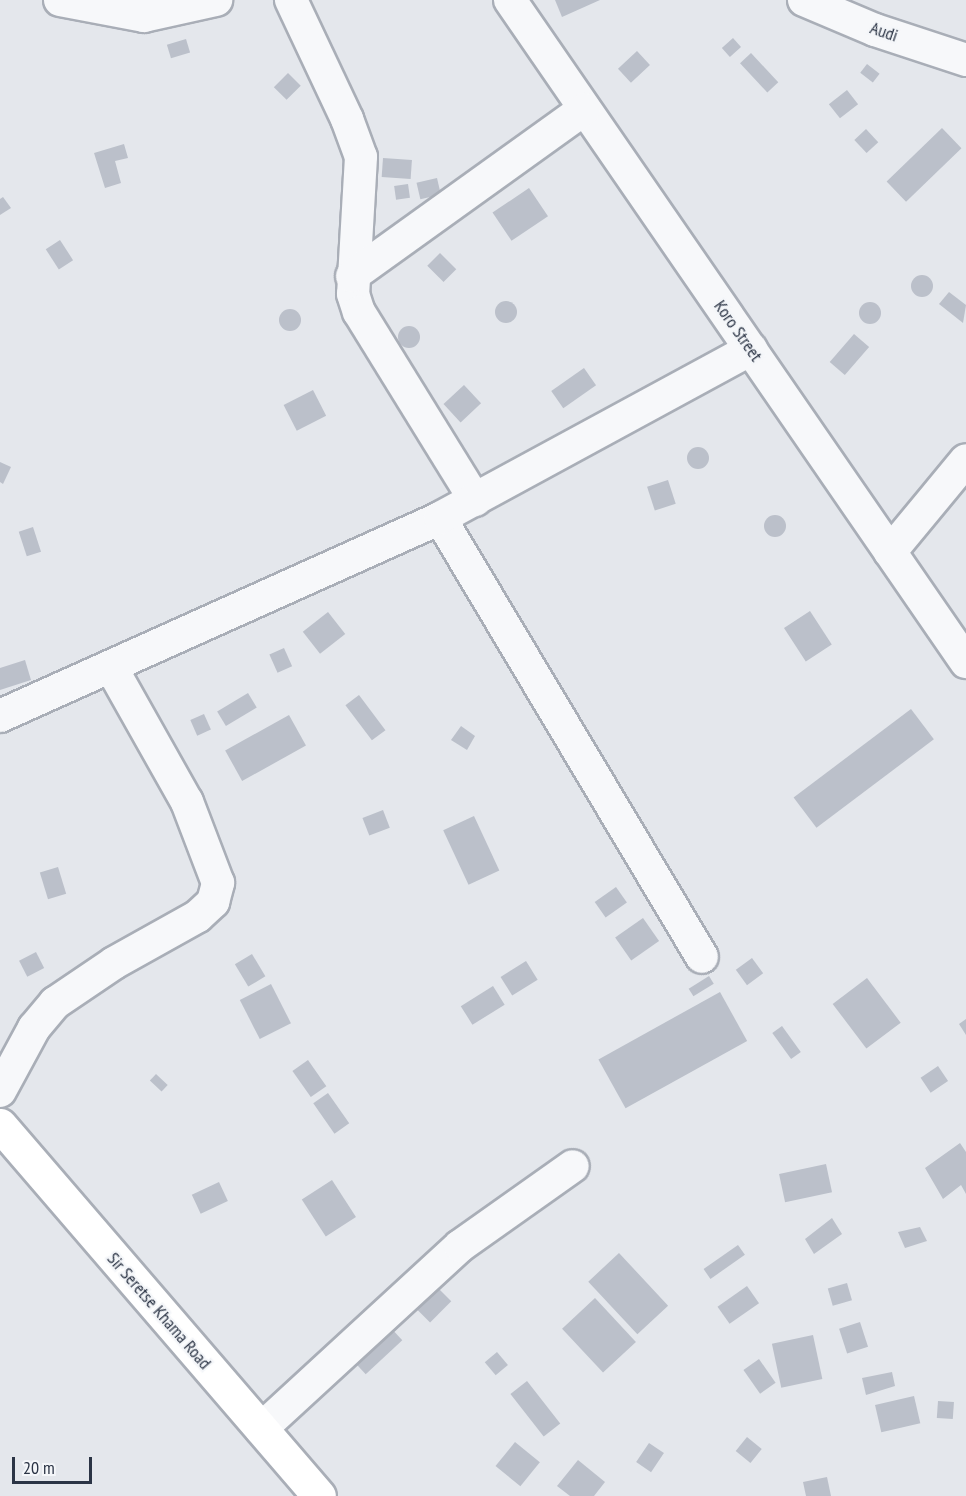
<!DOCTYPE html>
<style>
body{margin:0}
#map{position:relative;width:966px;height:1496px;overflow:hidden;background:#e4e7ec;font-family:"PT Sans Narrow",sans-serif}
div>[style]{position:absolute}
.building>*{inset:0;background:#bbc0ca;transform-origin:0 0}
.round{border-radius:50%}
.roads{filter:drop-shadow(2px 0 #a9aeb7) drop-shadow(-2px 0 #a9aeb7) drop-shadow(0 2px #a9aeb7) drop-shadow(0 -2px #a9aeb7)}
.minor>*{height:32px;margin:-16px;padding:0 16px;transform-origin:16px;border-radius:16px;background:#f7f8fa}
.major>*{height:33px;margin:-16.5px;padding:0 16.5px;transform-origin:16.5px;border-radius:16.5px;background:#fff}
span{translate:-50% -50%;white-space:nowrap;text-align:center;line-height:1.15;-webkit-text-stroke:4.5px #f4f6f9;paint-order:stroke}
.street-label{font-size:18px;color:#2b3445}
.scale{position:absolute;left:12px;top:1457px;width:80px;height:27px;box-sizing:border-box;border:3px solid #2b3445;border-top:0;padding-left:8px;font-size:18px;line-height:21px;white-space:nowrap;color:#2b3445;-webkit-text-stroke:4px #f4f6f9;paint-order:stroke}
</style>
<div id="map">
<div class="building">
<i style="clip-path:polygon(555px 0,600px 0,562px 17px)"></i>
<i style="left:733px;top:38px;width:12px;height:15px;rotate:48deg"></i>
<i style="left:186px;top:39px;width:14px;height:20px;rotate:73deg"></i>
<i style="left:637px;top:51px;width:19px;height:26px;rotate:47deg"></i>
<i style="left:751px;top:53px;width:40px;height:15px;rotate:47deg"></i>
<i style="left:867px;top:64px;width:16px;height:11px;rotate:38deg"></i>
<i style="left:288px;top:73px;width:18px;height:20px;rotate:45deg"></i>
<i style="left:847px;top:90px;width:18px;height:23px;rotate:52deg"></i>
<i style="left:942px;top:128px;width:28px;height:77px;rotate:46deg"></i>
<i style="left:866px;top:129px;width:18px;height:16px;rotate:47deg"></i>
<i style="clip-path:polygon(124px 144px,128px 158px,115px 161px,121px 183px,105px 188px,94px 153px)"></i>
<i style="left:383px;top:158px;width:29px;height:19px;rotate:4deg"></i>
<i style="left:437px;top:178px;width:17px;height:21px;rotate:77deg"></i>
<i style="left:408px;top:184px;width:14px;height:14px;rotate:82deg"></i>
<i style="left:529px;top:188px;width:34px;height:44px;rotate:56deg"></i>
<i style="clip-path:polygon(3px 197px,11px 208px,0 215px,0 199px)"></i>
<i style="left:60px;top:240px;width:24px;height:17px;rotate:57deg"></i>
<i style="left:440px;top:253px;width:23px;height:18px;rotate:45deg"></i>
<i class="round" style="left:911px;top:275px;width:22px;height:22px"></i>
<i style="clip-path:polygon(949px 292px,966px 305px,963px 323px,939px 304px)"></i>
<i class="round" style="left:495px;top:301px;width:22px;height:22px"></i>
<i class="round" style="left:859px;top:302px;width:22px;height:22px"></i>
<i class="round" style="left:279px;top:309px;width:22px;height:22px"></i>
<i class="round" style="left:398px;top:326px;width:22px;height:22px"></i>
<i style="left:854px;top:334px;width:20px;height:37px;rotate:41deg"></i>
<i style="left:584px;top:368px;width:21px;height:40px;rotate:55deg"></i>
<i style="left:464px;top:385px;width:25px;height:28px;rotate:47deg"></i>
<i style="left:313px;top:390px;width:29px;height:33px;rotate:63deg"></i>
<i class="round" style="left:687px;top:447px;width:22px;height:22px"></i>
<i style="clip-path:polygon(0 462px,11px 467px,3px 484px,0 482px)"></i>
<i style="left:668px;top:480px;width:25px;height:22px;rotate:72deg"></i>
<i class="round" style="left:764px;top:515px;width:22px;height:22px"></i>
<i style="left:33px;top:527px;width:26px;height:15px;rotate:72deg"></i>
<i style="left:810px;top:611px;width:40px;height:31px;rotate:57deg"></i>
<i style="left:328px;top:612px;width:28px;height:32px;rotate:52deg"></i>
<i style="left:284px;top:648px;width:20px;height:16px;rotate:66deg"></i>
<i style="clip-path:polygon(25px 660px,31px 680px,0 690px,0 668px)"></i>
<i style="left:248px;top:693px;width:17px;height:36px;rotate:59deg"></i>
<i style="left:359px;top:695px;width:44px;height:17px;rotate:53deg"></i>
<i style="left:911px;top:709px;width:38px;height:147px;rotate:53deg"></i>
<i style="left:204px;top:714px;width:17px;height:15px;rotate:66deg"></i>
<i style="left:289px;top:715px;width:35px;height:73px;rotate:61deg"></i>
<i style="clip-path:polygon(461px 726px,475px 736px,467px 750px,451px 740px)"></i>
<i style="left:383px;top:810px;width:19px;height:22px;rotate:69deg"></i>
<i style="left:474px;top:816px;width:60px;height:34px;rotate:65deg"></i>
<i style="left:58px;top:867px;width:28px;height:19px;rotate:73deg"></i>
<i style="left:616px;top:887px;width:19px;height:26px;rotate:55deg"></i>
<i style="left:643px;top:918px;width:28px;height:34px;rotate:55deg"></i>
<i style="left:36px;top:952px;width:18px;height:19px;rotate:63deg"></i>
<i style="left:252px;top:954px;width:26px;height:20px;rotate:59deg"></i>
<i style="left:752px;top:958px;width:19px;height:20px;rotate:54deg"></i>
<i style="left:526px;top:961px;width:22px;height:30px;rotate:58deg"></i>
<i style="left:709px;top:976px;width:9px;height:24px;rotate:58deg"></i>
<i style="left:867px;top:978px;width:56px;height:43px;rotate:53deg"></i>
<i style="left:271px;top:984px;width:44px;height:35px;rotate:63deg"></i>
<i style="left:493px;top:986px;width:22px;height:38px;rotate:58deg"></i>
<i style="left:720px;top:992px;width:56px;height:139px;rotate:61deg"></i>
<i style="clip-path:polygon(966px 1019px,966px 1035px,959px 1024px)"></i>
<i style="left:782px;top:1026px;width:32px;height:12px;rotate:54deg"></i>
<i style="left:308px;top:1060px;width:32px;height:19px;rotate:55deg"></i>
<i style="left:938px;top:1066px;width:18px;height:21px;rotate:56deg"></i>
<i style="left:156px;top:1074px;width:16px;height:9px;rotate:43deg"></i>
<i style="left:328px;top:1093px;width:37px;height:18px;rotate:55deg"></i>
<i style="clip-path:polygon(960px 1143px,966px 1152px,966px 1194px,961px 1185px,943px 1199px,925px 1168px)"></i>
<i style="left:826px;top:1164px;width:29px;height:48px;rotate:78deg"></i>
<i style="left:332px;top:1180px;width:44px;height:36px;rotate:57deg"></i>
<i style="left:219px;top:1182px;width:21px;height:30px;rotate:65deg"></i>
<i style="clip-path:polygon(832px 1218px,842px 1234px,814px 1254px,805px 1239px)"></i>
<i style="clip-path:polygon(920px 1227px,927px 1241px,905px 1248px,898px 1232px)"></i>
<i style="left:738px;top:1245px;width:12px;height:42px;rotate:55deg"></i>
<i style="left:619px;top:1253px;width:72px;height:42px;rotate:47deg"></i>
<i style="left:847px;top:1283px;width:18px;height:20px;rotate:74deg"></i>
<i style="left:435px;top:1285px;width:23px;height:30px;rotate:45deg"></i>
<i style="left:747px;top:1286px;width:21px;height:36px;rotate:55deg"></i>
<i style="left:595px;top:1298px;width:60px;height:45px;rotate:47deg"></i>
<i style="left:860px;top:1322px;width:26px;height:22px;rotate:72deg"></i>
<i style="left:390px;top:1327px;width:18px;height:50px;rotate:47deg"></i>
<i style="left:813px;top:1335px;width:45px;height:42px;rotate:78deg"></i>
<i style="left:497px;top:1352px;width:17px;height:16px;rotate:50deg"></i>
<i style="left:759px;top:1359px;width:29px;height:19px;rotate:55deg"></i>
<i style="clip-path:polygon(892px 1372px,895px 1386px,866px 1395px,862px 1378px)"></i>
<i style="left:527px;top:1381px;width:54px;height:21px;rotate:52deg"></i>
<i style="left:914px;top:1396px;width:28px;height:40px;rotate:77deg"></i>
<i style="left:938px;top:1401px;width:16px;height:17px;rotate:4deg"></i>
<i style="left:747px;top:1437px;width:19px;height:18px;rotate:39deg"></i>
<i style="left:515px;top:1442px;width:32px;height:31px;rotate:39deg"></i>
<i style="left:649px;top:1443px;width:18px;height:23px;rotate:34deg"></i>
<i style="clip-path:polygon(578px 1460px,605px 1482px,594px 1496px,570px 1496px,557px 1486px)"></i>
<i style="clip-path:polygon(827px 1477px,831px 1496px,806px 1496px,803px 1482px)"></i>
</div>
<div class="roads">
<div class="minor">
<i style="left:60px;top:0;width:86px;rotate:10.8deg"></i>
<i style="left:144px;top:16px;width:74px;rotate:-12.5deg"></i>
<i style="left:291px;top:0;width:132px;rotate:64.8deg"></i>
<i style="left:347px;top:119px;width:40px;rotate:69.8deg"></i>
<i style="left:361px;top:157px;width:137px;rotate:93.3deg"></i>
<i style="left:353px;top:294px;width:19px;rotate:72deg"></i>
<i style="left:359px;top:312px;width:221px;rotate:58.3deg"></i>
<i style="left:510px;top:0;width:804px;rotate:55.44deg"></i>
<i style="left:804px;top:0;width:77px;rotate:22.9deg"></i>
<i style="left:875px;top:30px;width:96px;rotate:18.2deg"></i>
<i style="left:352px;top:276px;width:286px;rotate:-35.7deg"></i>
<i style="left:440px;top:518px;width:511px;rotate:59.17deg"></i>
<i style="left:890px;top:552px;width:119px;rotate:-50.4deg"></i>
<i style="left:0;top:716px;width:482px;rotate:-24.2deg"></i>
<i style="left:440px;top:518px;width:354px;rotate:-28.5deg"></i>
<i style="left:0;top:1091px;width:72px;rotate:-61.6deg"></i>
<i style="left:34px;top:1028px;width:33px;rotate:-50deg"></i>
<i style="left:55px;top:1003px;width:71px;rotate:-34.1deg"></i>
<i style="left:114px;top:963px;width:96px;rotate:-29.2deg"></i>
<i style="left:198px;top:916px;width:21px;rotate:-43deg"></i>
<i style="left:213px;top:902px;width:20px;rotate:-75deg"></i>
<i style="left:218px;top:883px;width:87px;rotate:-110.9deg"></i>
<i style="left:187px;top:802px;width:155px;rotate:-119.4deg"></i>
<i style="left:261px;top:1429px;width:270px;rotate:-42.6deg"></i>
<i style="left:460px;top:1246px;width:138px;rotate:-35.3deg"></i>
</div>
<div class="major">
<i style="left:0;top:1125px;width:489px;rotate:49.3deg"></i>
</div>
</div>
<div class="street-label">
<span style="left:884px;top:32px;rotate:19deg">Audi</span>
<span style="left:738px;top:331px;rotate:55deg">Koro Street</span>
<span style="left:159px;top:1311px;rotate:49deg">Sir Seretse Khama Road</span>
</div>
<div class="scale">20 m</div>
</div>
